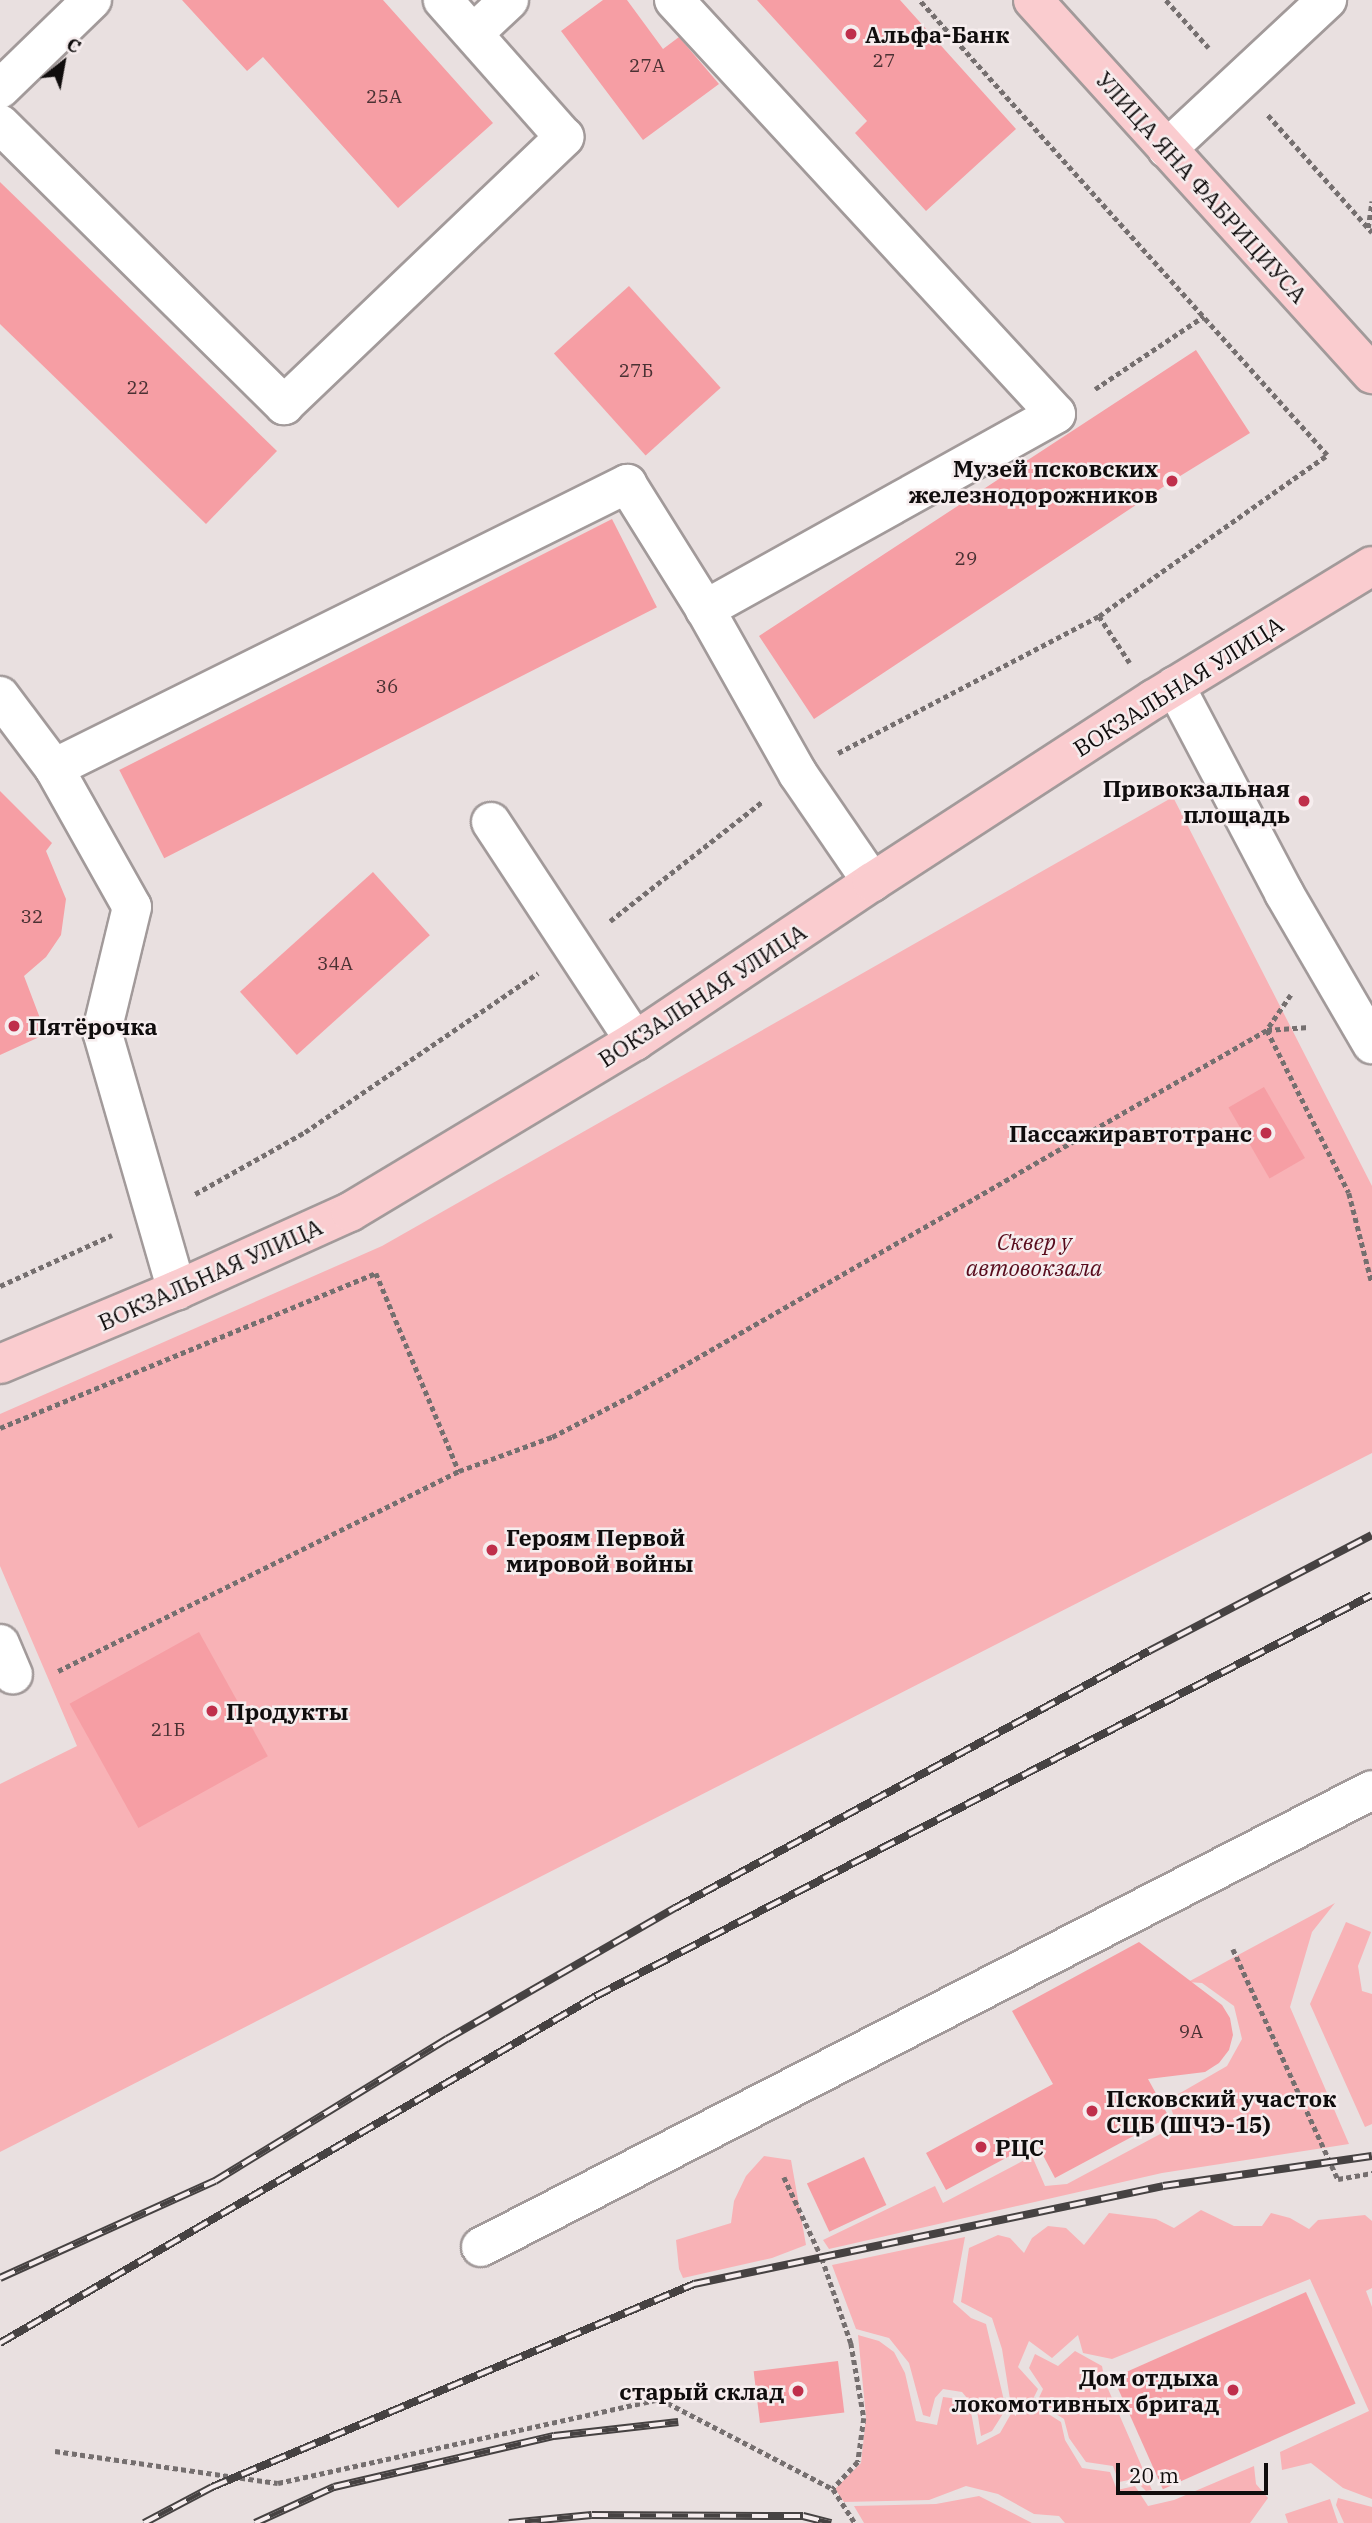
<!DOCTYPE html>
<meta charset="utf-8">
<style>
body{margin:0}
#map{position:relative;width:1372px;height:2523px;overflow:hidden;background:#e9e0e0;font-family:"IBM Plex Serif",serif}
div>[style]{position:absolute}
.green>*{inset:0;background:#f8b2b6}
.building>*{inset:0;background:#f69ea4;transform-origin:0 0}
.path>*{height:4.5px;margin-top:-2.25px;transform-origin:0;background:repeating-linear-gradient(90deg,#756f6f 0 5px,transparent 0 8.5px)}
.roads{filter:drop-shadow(2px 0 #a29a9a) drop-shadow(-2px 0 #a29a9a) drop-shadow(0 2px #a29a9a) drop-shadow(0 -2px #a29a9a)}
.minor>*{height:38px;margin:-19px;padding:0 19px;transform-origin:19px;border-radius:19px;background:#fff}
.major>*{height:38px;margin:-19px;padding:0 19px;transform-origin:19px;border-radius:19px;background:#facccf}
.rail>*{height:8px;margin-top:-4px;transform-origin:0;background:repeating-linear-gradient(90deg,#f6edee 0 16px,#464242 0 32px);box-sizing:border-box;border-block:2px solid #464242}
.dots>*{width:19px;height:19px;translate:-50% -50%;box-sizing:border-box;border:4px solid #f6edee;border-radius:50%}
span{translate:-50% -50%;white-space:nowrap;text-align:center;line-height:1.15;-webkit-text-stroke:5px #f6edee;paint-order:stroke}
.number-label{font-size:19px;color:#4a3133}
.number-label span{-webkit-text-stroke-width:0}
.poi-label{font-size:23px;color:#100d0d;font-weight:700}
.left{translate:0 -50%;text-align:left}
.right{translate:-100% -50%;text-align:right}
.street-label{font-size:23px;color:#100d0d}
.park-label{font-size:23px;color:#580b1c;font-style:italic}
.north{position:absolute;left:28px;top:28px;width:70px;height:70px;-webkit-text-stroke:5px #f6edee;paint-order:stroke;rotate:31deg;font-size:19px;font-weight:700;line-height:28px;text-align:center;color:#100d0d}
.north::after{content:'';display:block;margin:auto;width:24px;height:32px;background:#100d0d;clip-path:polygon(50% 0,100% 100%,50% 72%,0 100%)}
.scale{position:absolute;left:1116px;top:2463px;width:152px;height:32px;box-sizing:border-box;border:4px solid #100d0d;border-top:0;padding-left:9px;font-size:21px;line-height:24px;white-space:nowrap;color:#100d0d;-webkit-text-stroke:5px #f6edee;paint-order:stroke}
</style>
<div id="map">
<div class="green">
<i style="clip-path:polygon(1173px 797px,1372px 1186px,1372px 1453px,0 2152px,0 1784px,77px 1746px,0 1566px,0 1414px,382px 1246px)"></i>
<i style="clip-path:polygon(1335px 1903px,1312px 1932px,1290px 2007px,1349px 2144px,1162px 2173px,829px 2249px,823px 2240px,935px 2186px,943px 2203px,1032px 2156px,1045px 2186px,1067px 2184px,1177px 2125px,1168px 2100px,1227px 2066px,1242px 2039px,1234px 2006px,1202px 1983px,1188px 1982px)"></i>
<i style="clip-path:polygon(1346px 1922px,1371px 1932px,1358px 1966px,1362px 1991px,1372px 1994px,1372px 2124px,1365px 2127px,1310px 2004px)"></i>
<i style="clip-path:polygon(764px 2156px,791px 2160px,806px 2245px,772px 2258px,683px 2278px,679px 2269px,676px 2240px,731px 2223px,734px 2201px,746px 2176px)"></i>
<i style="clip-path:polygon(1201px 2210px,1234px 2226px,1262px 2226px,1271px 2213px,1290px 2218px,1309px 2229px,1318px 2220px,1365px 2215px,1372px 2221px,1372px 2288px,1366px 2291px,1372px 2307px,1372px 2499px,1343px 2488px,1311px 2463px,1282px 2470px,1280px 2452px,1369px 2411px,1310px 2279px,1112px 2359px,1083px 2353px,1078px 2335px,1052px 2358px,1029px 2341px,1018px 2367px,1038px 2389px,1031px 2403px,1061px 2422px,1065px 2440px,1082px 2468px,1110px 2472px,1117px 2490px,1135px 2486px,1148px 2506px,1174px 2500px,1254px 2466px,1256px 2484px,1268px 2498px,1250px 2523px,1065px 2523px,1059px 2516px,1034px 2514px,998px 2494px,966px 2486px,929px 2500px,844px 2502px,835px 2489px,861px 2463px,866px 2417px,858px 2335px,879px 2341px,894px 2352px,905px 2373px,916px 2421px,937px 2425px,943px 2397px,958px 2399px,971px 2412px,977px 2445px,1000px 2433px,1012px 2412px,1002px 2349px,992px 2318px,961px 2302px,969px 2248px,998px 2235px,1010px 2238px,1024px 2253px,1032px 2238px,1048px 2226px,1066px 2228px,1084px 2245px,1109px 2213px,1156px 2219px,1174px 2228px)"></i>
<i style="clip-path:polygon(965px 2237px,953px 2302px,971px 2318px,986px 2324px,1006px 2409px,992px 2431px,981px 2436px,977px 2410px,962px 2392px,943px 2389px,935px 2398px,930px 2417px,923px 2415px,909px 2363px,889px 2338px,856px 2329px,832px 2265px)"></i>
<i style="clip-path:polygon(1075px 2351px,1102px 2366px,1105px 2382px,1152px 2490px,1146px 2491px,1134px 2479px,1119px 2482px,1113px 2466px,1086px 2462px,1069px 2438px,1064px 2419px,1037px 2402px,1043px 2389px,1029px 2368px,1035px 2354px,1058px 2366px)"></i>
<i style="clip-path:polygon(979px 2496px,1032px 2523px,864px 2523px,854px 2506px,936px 2504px)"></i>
<i style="clip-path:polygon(1338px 2498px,1372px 2507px,1372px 2523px,1344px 2523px,1336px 2505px)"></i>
<i style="clip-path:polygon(1330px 2499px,1338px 2523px,1288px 2523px,1285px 2514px)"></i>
</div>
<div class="building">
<i style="clip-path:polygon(182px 0,383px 0,493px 123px,398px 208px,263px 57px,247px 71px)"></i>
<i style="clip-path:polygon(603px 0,627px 0,663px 49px,679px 37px,719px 84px,643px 140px,561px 31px)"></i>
<i style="clip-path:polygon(757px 0,900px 0,1016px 129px,926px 211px,855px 133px,867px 121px)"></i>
<i style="clip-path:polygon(0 182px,277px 451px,206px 524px,0 324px)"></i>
<i style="left:629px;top:286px;width:137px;height:101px;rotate:48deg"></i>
<i style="clip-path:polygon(1196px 350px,1250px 433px,1172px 481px,814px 719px,759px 636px)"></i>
<i style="left:612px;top:519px;width:99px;height:553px;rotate:63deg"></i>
<i style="clip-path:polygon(0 791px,52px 843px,46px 851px,66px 899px,61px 935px,46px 957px,24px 976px,46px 1034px,0 1055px)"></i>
<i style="left:373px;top:872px;width:85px;height:179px;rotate:48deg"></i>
<i style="left:1264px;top:1087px;width:82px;height:41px;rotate:60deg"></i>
<i style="left:199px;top:1632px;width:142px;height:148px;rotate:61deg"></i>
<i style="clip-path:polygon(1139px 1942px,1222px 2005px,1230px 2018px,1233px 2035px,1229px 2050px,1219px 2063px,1205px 2072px,1148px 2079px,1169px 2117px,1055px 2178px,1036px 2142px,946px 2190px,926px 2153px,1053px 2084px,1012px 2011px)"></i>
<i style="left:864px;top:2157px;width:53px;height:63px;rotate:65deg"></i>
<i style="left:1306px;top:2292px;width:122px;height:211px;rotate:66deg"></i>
<i style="left:838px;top:2361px;width:52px;height:85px;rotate:83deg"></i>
</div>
<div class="path">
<i style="left:1166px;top:0;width:64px;rotate:48.1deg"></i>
<i style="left:1268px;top:115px;width:157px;rotate:48.4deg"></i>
<i style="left:1368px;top:228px;width:27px;rotate:-82deg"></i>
<i style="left:1095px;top:389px;width:131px;rotate:-33.8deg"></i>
<i style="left:1099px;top:616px;width:56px;rotate:56.6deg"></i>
<i style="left:838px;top:753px;width:295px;rotate:-27.7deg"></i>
<i style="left:1099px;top:616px;width:279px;rotate:-35.2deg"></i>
<i style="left:1327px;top:455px;width:611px;rotate:-131.88deg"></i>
<i style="left:610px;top:921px;width:194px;rotate:-38.1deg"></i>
<i style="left:1291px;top:995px;width:42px;rotate:124.4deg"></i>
<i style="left:1267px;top:1030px;width:182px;rotate:63.3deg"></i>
<i style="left:1349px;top:1193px;width:93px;rotate:75.7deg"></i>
<i style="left:195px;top:1194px;width:126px;rotate:-29.4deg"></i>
<i style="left:305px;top:1132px;width:282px;rotate:-34.3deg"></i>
<i style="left:0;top:1286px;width:123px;rotate:-24.5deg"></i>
<i style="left:0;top:1428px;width:407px;rotate:-22.4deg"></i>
<i style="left:376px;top:1273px;width:215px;rotate:67.3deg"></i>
<i style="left:58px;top:1671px;width:448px;rotate:-26.5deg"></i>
<i style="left:459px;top:1471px;width:99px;rotate:-20.1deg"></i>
<i style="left:552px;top:1437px;width:95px;rotate:-27.6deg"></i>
<i style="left:636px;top:1393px;width:728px;rotate:-29.91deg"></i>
<i style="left:1267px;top:1030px;width:42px;rotate:-4.1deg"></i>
<i style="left:1233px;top:1949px;width:253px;rotate:65.5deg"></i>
<i style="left:1338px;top:2179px;width:35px;rotate:-10deg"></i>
<i style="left:784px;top:2177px;width:89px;rotate:64.9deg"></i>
<i style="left:822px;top:2258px;width:90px;rotate:71.2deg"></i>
<i style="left:851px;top:2343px;width:76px;rotate:80.2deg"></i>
<i style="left:864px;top:2418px;width:44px;rotate:97.8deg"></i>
<i style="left:858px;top:2462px;width:37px;rotate:133deg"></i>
<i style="left:55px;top:2451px;width:225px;rotate:8.2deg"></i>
<i style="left:278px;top:2483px;width:391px;rotate:-12.4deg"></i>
<i style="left:660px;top:2399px;width:195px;rotate:27.5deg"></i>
<i style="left:833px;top:2489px;width:40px;rotate:57.1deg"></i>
</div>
<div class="roads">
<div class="minor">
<i style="left:674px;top:0;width:563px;rotate:47.3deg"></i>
<i style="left:1056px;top:414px;width:402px;rotate:150.9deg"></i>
<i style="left:474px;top:33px;width:48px;rotate:-43.3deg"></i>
<i style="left:0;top:89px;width:128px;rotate:-44.1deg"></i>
<i style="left:0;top:124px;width:400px;rotate:44.7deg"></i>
<i style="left:284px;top:405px;width:388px;rotate:-43.7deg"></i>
<i style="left:564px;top:137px;width:183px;rotate:-131.5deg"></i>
<i style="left:1167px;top:149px;width:219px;rotate:-43deg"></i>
<i style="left:1175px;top:686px;width:234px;rotate:62.2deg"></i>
<i style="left:1284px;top:893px;width:175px;rotate:59.8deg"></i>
<i style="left:0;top:696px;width:90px;rotate:53.1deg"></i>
<i style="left:54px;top:768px;width:159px;rotate:60.7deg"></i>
<i style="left:132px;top:907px;width:128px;rotate:103.6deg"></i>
<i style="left:102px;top:1031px;width:270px;rotate:73.9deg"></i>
<i style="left:54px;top:768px;width:640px;rotate:-26.36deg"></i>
<i style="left:627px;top:484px;width:147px;rotate:58deg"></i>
<i style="left:705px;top:609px;width:189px;rotate:60.6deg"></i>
<i style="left:798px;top:774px;width:131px;rotate:55.6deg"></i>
<i style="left:491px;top:822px;width:262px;rotate:56.7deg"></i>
<i style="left:0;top:1644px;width:33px;rotate:67deg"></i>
<i style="left:481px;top:2247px;width:1001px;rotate:-27.15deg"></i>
</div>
<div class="major">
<i style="left:1033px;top:0;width:505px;rotate:47.81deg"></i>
<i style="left:0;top:1364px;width:192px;rotate:-22.7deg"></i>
<i style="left:177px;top:1290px;width:190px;rotate:-24.3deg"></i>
<i style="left:350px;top:1212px;width:332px;rotate:-31deg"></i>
<i style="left:635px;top:1041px;width:285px;rotate:-33.9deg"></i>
<i style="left:872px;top:882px;width:336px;rotate:-33deg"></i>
<i style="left:1154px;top:699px;width:255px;rotate:-31.4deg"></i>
</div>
</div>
<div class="rail">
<i style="left:0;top:2278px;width:236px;rotate:-24.3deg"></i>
<i style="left:215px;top:2181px;width:272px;rotate:-31.5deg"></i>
<i style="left:447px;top:2039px;width:263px;rotate:-29.9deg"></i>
<i style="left:675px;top:1908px;width:539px;rotate:-28.47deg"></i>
<i style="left:1149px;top:1651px;width:251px;rotate:-27.5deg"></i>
<i style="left:0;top:2343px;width:690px;rotate:-30.21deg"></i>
<i style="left:596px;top:1996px;width:873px;rotate:-27.33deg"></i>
<i style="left:144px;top:2523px;width:77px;rotate:-27.9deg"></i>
<i style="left:212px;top:2487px;width:523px;rotate:-22.84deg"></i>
<i style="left:694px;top:2284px;width:479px;rotate:-11.8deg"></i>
<i style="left:1163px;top:2186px;width:211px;rotate:-8.2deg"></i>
<i style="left:255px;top:2523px;width:87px;rotate:-24.5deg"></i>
<i style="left:334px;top:2487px;width:226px;rotate:-13.1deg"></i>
<i style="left:554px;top:2436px;width:125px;rotate:-6.4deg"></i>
<i style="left:509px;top:2523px;width:83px;rotate:-5.5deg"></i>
<i style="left:592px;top:2515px;width:211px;rotate:0.3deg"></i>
<i style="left:803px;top:2516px;width:29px;rotate:14deg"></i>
</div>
<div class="dots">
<i style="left:851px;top:34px;background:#bf2f4b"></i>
<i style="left:1172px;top:481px;background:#bf2f4b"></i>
<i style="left:1304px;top:801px;background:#bf2f4b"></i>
<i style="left:14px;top:1026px;background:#bf2f4b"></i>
<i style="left:1266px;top:1133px;background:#bf2f4b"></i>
<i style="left:492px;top:1550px;background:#bf2f4b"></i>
<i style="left:212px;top:1711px;background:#bf2f4b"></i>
<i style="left:1092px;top:2111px;background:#bf2f4b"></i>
<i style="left:981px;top:2147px;background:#bf2f4b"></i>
<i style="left:1233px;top:2390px;background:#bf2f4b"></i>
<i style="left:798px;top:2391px;background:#bf2f4b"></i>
</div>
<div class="number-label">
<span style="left:884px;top:61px">27</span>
<span style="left:647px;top:66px">27А</span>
<span style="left:384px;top:97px">25А</span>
<span style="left:636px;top:371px">27Б</span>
<span style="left:138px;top:388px">22</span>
<span style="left:966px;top:559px">29</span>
<span style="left:387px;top:687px">36</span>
<span style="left:32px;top:917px">32</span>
<span style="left:335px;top:964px">34А</span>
<span style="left:168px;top:1730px">21Б</span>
<span style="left:1191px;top:2032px">9А</span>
</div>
<div class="poi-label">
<span class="left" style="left:865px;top:34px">Альфа-Банк</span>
<span class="right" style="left:1158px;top:481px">Музей псковских<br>железнодорожников</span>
<span class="right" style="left:1290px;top:801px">Привокзальная<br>площадь</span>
<span class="left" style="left:28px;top:1026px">Пятёрочка</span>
<span class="right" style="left:1252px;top:1133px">Пассажиравтотранс</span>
<span class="left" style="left:506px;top:1550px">Героям Первой<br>мировой войны</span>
<span class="left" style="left:226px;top:1711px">Продукты</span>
<span class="left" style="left:1106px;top:2111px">Псковский участок<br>СЦБ (ШЧЭ-15)</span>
<span class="left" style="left:995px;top:2147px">РЦС</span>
<span class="right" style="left:1219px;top:2390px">Дом отдыха<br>локомотивных бригад</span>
<span class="right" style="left:784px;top:2391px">старый склад</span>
</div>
<div class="street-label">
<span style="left:1202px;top:187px;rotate:48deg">УЛИЦА ЯНА ФАБРИЦИУСА</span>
<span style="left:1178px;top:686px;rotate:-32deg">ВОКЗАЛЬНАЯ УЛИЦА</span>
<span style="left:702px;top:995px;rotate:-33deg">ВОКЗАЛЬНАЯ УЛИЦА</span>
<span style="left:210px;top:1274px;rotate:-24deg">ВОКЗАЛЬНАЯ УЛИЦА</span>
</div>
<div class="park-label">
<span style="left:1034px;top:1254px">Сквер у<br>автовокзала</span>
</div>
<div class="north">С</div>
<div class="scale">20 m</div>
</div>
